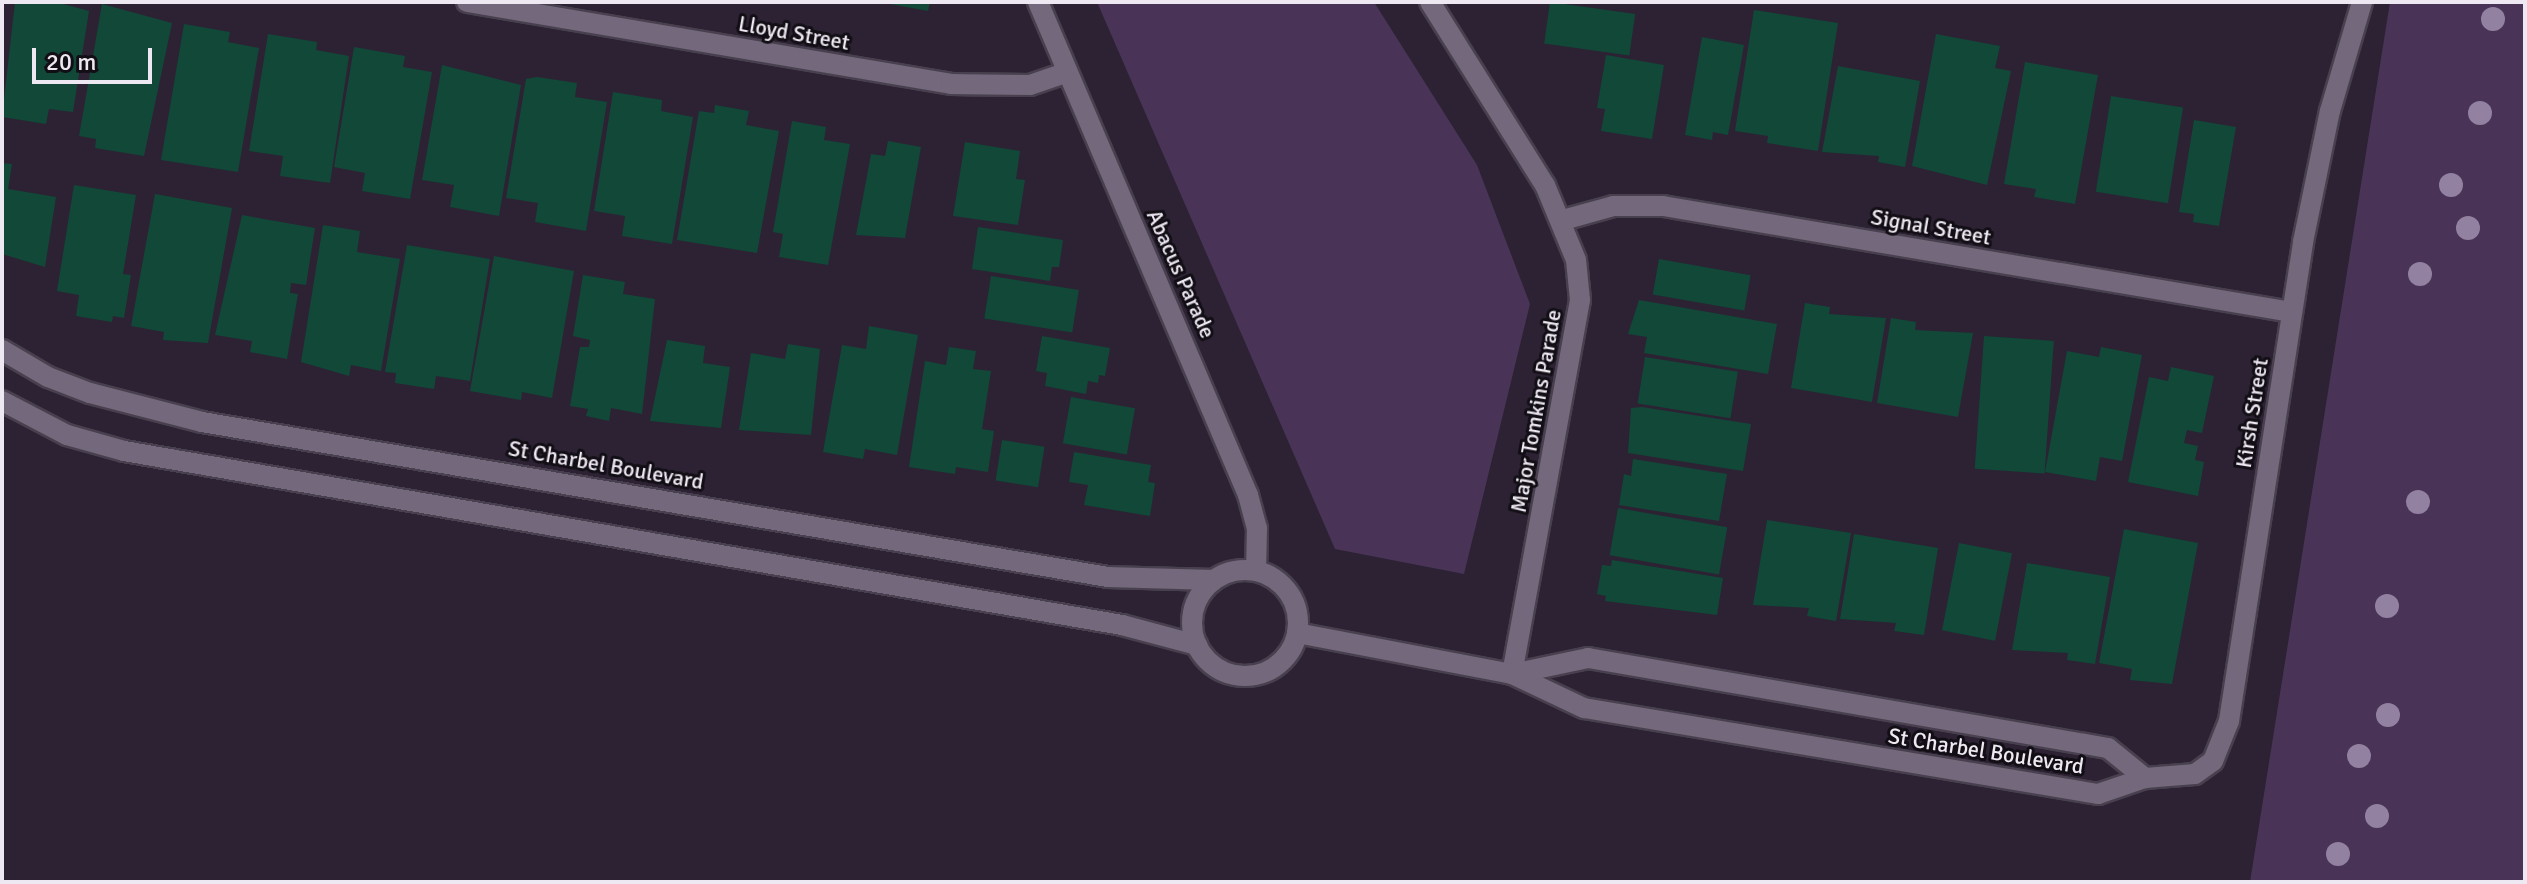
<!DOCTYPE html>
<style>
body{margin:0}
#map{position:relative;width:2527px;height:884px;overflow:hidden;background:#2c2233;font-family:Signika,sans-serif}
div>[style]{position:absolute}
.green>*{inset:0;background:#493457}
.building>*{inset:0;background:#114838;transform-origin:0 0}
.roads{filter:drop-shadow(2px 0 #48404e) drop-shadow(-2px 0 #48404e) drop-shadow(0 2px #48404e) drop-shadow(0 -2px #48404e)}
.minor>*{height:20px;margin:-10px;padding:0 10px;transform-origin:10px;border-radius:10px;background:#73687c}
.minor>.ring{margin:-10px;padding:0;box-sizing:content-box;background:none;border:20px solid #73687c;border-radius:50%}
.trees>*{width:24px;height:24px;margin:-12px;border-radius:50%;background:#9381a1}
span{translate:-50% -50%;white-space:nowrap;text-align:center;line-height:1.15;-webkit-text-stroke:6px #120e15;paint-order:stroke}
.street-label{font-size:22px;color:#eee8f3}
.frame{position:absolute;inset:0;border:4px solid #eee8f3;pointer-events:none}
.scale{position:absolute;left:32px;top:48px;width:120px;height:36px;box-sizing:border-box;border:4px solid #eee8f3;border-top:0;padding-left:10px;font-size:24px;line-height:28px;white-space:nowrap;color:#eee8f3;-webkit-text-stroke:6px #120e15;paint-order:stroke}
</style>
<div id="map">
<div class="green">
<i style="clip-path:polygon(1097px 2px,1374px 2px,1477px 165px,1530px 304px,1464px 574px,1335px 549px)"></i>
<i style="clip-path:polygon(2390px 2px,2525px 2px,2525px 882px,2250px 882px)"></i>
</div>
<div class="building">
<i style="clip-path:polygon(15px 2px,56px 2px,89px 11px,73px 112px,49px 109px,46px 124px,2px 117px)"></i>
<i style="clip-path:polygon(879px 2px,930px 2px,928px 11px)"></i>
<i style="left:1550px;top:2px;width:86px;height:42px;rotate:8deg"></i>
<i style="clip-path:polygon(102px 4px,172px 23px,144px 156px,95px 148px,96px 139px,79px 136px)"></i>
<i style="clip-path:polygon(1754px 10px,1838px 23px,1818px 151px,1767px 143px,1768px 136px,1735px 131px)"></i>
<i style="clip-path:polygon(184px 24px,230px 32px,228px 42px,259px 48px,238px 172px,161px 160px)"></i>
<i style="clip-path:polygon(268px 34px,317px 42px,316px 50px,349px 56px,330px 183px,280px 176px,283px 156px,249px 151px)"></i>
<i style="clip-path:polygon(1936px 34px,2000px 46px,1995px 68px,2011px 71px,1987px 185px,1912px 166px)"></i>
<i style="clip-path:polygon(1702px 37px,1744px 45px,1728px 135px,1713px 132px,1712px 140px,1685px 135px)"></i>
<i style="clip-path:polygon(354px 47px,405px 56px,403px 67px,432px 72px,410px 199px,362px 191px,365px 173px,334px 167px)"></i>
<i style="clip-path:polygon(1606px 55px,1664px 65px,1652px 139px,1601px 131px,1605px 109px,1597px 108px)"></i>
<i style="clip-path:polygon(2025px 62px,2098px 75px,2075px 204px,2034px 197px,2036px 189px,2004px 184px)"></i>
<i style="clip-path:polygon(442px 65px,521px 85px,499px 216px,450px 207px,454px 185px,422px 180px)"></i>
<i style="clip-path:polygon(1838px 66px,1920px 81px,1905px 167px,1878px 162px,1879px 156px,1822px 152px)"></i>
<i style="clip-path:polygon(537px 77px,577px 83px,575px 97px,607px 102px,586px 231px,535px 222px,538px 203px,506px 198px,526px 79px)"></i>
<i style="clip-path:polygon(613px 92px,662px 100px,661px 111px,693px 117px,672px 244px,622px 236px,625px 216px,594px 211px)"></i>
<i style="left:2111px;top:96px;width:73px;height:97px;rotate:9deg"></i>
<i style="clip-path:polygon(715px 105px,749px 111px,746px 125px,779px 131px,757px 253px,677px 240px,699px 111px,714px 113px)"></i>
<i style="clip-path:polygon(2194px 120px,2236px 127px,2219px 226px,2193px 222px,2194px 214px,2179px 212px)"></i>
<i style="clip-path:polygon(792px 121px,826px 127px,824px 140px,850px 144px,828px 265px,779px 257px,783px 234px,773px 232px)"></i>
<i style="clip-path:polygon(888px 141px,921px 147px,905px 238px,856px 235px,871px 154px,885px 156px)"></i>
<i style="clip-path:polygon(965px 142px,1020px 151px,1016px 179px,1025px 180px,1018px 225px,953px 216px)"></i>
<i style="clip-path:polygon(2px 163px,12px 164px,8px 189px,56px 197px,45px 267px,2px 254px)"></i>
<i style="clip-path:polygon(74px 185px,136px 195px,123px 274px,131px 275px,124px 318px,113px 316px,112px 322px,76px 316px,79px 295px,57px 291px)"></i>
<i style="clip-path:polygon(155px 194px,232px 208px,208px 343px,163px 340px,164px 332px,131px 326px)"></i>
<i style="clip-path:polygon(242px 215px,315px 228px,306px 285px,291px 283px,290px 293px,298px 294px,287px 359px,250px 352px,252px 341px,215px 335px)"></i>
<i style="clip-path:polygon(323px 225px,360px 231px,357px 252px,400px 259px,381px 371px,351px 365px,349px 376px,301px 362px)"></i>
<i style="clip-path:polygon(978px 227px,1063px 240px,1059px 267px,1052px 267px,1050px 281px,972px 269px)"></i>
<i style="clip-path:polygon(407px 245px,490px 259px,470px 381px,436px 376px,434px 389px,395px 383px,396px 373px,385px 372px)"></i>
<i style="clip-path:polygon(494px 256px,574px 271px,552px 398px,522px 392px,521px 400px,470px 391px)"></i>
<i style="left:1659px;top:259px;width:93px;height:36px;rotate:10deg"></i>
<i style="clip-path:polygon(583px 275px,625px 282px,623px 294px,655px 299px,642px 414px,611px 408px,609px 421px,586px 416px,588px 409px,570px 406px,580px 347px,589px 347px,590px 340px,573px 336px)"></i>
<i style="left:991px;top:276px;width:89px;height:43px;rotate:9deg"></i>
<i style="clip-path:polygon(1639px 300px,1777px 324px,1768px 374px,1644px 353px,1647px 337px,1628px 334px)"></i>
<i style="clip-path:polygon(1805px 303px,1830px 307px,1829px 314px,1886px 318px,1872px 402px,1791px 388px)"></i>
<i style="clip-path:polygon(1891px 318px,1916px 322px,1915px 330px,1973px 333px,1958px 417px,1877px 403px)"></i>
<i style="clip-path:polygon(869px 326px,918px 335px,897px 455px,865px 449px,863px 459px,823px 452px,842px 345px,866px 349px)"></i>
<i style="clip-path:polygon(1042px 336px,1110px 348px,1105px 376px,1099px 375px,1098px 383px,1088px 381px,1086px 394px,1045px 386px,1047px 373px,1036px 371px)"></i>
<i style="left:1984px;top:336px;width:70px;height:133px;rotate:4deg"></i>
<i style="clip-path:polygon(667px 340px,705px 346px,703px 363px,730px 367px,721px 428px,650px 421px)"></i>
<i style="clip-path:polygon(788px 344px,820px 349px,811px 435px,739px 430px,751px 353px,785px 359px)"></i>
<i style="clip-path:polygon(949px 347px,976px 351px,973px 369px,991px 371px,982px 429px,994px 431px,988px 472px,956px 467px,955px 474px,909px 467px,925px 361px,946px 365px)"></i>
<i style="clip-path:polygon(2101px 347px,2142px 355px,2122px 461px,2100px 457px,2096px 481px,2045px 472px,2067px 351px,2099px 357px)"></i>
<i style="left:1645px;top:357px;width:94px;height:47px;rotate:9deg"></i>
<i style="clip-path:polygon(2171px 367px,2214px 376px,2202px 433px,2187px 430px,2184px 443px,2198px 446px,2195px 460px,2204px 462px,2198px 496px,2128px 482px,2149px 377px,2168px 381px)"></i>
<i style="left:1071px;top:397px;width:65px;height:47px;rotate:10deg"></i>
<i style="clip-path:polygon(1642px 407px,1751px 424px,1743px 471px,1628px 453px,1631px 408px)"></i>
<i style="left:1002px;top:440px;width:43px;height:41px;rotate:9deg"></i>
<i style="clip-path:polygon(1074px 452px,1151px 465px,1148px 482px,1155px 483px,1150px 516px,1084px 505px,1088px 485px,1069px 482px)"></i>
<i style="clip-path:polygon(1633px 459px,1727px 474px,1719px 521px,1619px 505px,1624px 474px,1631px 476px)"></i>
<i style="left:1618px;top:508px;width:111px;height:48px;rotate:10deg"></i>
<i style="clip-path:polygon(1767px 520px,1851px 533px,1836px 621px,1807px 616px,1809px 608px,1753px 605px)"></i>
<i style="clip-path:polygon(2124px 529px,2198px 543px,2172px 684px,2130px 680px,2132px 669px,2099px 663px)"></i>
<i style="clip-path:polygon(1854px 534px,1938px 548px,1924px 635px,1894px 631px,1896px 623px,1840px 619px)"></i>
<i style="left:1959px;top:543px;width:54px;height:89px;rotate:11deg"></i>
<i style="clip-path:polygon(1612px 560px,1723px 578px,1717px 615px,1605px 601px,1606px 596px,1597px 594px,1602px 565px,1611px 566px)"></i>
<i style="clip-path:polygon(2027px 563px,2110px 577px,2095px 664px,2067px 660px,2068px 653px,2012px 650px)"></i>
</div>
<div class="roads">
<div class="minor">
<i style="left:467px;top:2px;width:491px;rotate:9.6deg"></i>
<i style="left:951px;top:84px;width:79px;rotate:0.7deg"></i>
<i style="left:1030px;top:85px;width:37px;rotate:-19deg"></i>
<i style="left:1038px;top:2px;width:536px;rotate:66.93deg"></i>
<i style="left:1248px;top:495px;width:34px;rotate:75deg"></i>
<i style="left:1257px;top:528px;width:43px;rotate:91.3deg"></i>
<i style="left:1430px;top:2px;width:216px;rotate:57.9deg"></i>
<i style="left:1545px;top:185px;width:81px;rotate:67.5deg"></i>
<i style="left:1576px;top:260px;width:40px;rotate:84.3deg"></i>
<i style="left:1580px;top:300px;width:380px;rotate:100.3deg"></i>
<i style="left:1563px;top:220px;width:52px;rotate:-15.6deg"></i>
<i style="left:1613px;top:206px;width:50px"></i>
<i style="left:1663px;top:206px;width:638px;rotate:9.57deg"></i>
<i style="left:2px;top:350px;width:53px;rotate:30.4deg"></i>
<i style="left:48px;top:377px;width:45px;rotate:20.9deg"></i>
<i style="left:90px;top:393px;width:116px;rotate:14.5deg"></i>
<i style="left:202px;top:422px;width:919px;rotate:9.71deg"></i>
<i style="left:1108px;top:577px;width:105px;rotate:1.6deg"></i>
<i style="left:2px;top:401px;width:73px;rotate:27.6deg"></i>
<i style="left:67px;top:435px;width:59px;rotate:15.7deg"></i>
<i style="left:124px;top:451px;width:1013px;rotate:9.89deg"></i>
<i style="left:1122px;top:625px;width:78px;rotate:14.9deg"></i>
<i class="ring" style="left:1192px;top:570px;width:86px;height:86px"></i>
<i style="left:1297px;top:633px;width:219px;rotate:10.8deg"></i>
<i style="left:1512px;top:674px;width:80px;rotate:25.3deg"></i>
<i style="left:1584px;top:708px;width:521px;rotate:9.5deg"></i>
<i style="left:2098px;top:794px;width:50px;rotate:-18.8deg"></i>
<i style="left:2145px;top:778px;width:50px;rotate:-4.6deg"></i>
<i style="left:2195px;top:774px;width:22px;rotate:-36deg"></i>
<i style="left:2213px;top:761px;width:43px;rotate:-68.2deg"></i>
<i style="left:2229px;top:721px;width:485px;rotate:-81.2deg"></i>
<i style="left:2303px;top:242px;width:134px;rotate:-78.4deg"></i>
<i style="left:2330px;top:111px;width:114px;rotate:-73.6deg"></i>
<i style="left:1512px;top:674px;width:78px;rotate:-11.9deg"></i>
<i style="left:1588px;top:658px;width:528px;rotate:9.82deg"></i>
<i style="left:2108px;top:748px;width:48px;rotate:39deg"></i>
</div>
</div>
<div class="trees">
<i style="left:2493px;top:19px"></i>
<i style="left:2480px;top:113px"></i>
<i style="left:2451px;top:185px"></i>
<i style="left:2468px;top:228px"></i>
<i style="left:2420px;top:274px"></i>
<i style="left:2418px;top:502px"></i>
<i style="left:2387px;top:606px"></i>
<i style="left:2388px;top:715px"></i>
<i style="left:2359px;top:756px"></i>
<i style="left:2377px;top:816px"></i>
<i style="left:2338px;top:854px"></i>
</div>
<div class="street-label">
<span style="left:794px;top:33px;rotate:10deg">Lloyd Street</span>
<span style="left:1931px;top:227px;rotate:10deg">Signal Street</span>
<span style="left:1181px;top:274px;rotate:66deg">Abacus Parade</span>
<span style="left:1536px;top:411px;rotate:-80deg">Major Tomkins Parade</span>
<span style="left:2252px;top:413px;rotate:-81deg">Kirsh Street</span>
<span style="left:606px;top:465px;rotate:10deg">St Charbel Boulevard</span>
<span style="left:1986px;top:751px;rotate:9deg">St Charbel Boulevard</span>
</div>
<div class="frame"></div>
<div class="scale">20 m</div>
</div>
